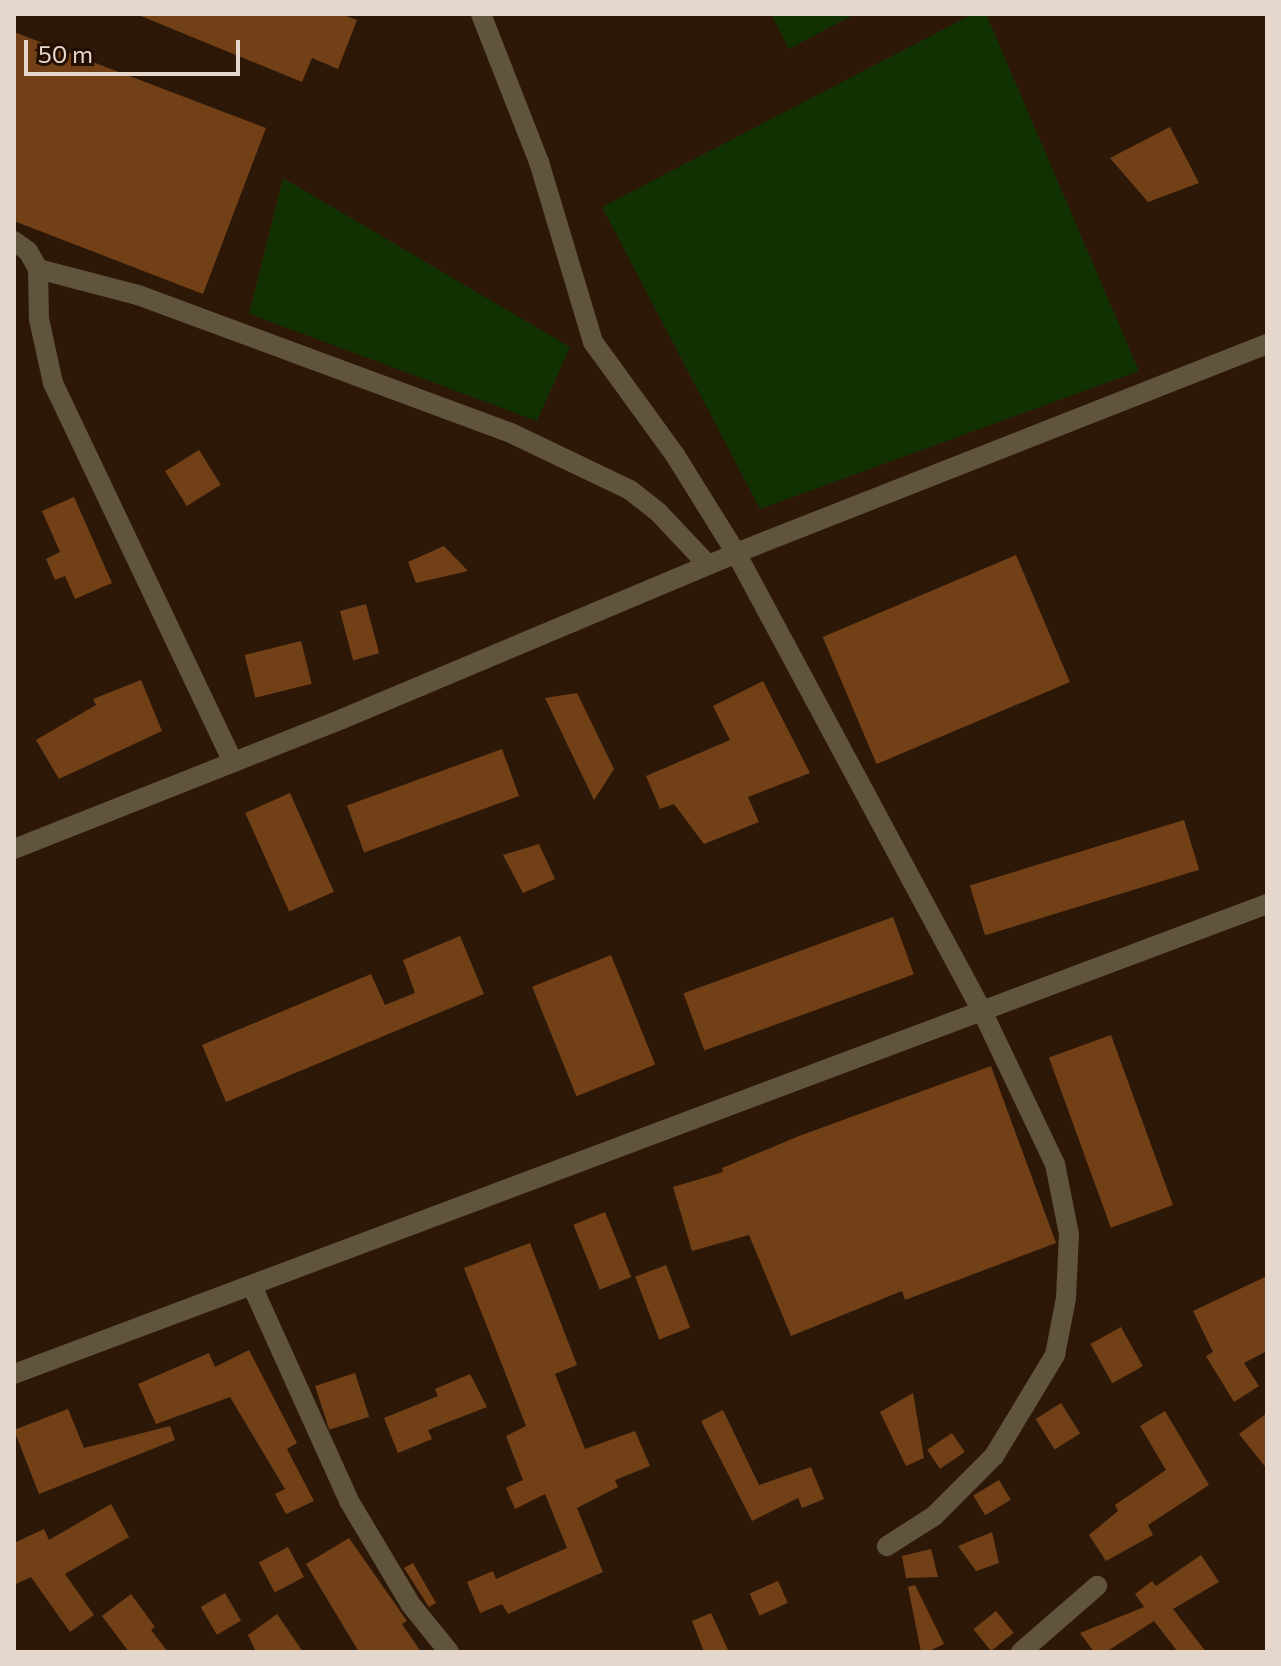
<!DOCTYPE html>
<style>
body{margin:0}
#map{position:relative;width:1281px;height:1666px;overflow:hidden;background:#2d1808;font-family:Commissioner,sans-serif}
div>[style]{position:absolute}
.green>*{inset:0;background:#123103}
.building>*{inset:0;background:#714016;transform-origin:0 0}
.street>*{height:20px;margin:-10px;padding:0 10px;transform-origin:10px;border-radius:10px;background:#61543d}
span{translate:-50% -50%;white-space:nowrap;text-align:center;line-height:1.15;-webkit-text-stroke:6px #230f02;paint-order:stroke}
.frame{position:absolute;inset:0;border:16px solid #e6d7cd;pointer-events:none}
.scale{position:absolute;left:24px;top:40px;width:216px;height:36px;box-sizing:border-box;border:4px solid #e6d7cd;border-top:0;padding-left:10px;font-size:24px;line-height:28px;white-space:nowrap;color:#e6d7cd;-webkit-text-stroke:6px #230f02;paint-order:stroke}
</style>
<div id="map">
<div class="green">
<i style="clip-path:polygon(771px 14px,855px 14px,789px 49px)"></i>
<i style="clip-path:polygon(973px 14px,986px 14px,1139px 371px,760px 509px,602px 207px)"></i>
<i style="clip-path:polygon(283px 178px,570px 347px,537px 421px,249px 314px)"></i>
</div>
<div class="building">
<i style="clip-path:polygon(136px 14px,341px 14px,357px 20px,338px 69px,312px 58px,302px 82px)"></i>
<i style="clip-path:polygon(14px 32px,266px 128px,203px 294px,14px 221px)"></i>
<i style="clip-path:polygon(1170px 127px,1199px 183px,1148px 202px,1110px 158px)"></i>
<i style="left:199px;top:450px;width:41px;height:40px;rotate:58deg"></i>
<i style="clip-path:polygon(74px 497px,112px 583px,75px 599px,65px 576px,55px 580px,46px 559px,60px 552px,42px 511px)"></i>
<i style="clip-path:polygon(444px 546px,468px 571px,416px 583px,408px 562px)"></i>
<i style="left:1016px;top:555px;width:138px;height:210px;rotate:67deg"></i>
<i style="left:366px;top:604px;width:51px;height:27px;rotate:75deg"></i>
<i style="left:301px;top:641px;width:44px;height:58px;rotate:76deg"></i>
<i style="clip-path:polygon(141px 680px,162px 731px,59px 779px,36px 740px,96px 705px,93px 699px)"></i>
<i style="clip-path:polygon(763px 681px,810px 773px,748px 797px,759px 822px,704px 844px,674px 804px,660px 809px,646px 776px,730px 740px,713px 706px)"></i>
<i style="clip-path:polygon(577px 693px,614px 769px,594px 800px,545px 698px)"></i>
<i style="left:502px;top:749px;width:50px;height:165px;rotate:70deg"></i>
<i style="left:290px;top:793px;width:108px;height:49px;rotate:66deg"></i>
<i style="left:1184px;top:820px;width:52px;height:224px;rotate:73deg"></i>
<i style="clip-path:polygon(539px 844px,555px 879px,523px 893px,503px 855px)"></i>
<i style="left:893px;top:917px;width:61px;height:223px;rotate:70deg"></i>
<i style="clip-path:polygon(460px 936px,484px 994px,226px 1102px,202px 1045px,371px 974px,385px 1005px,415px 993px,403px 960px)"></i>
<i style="left:611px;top:955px;width:118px;height:85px;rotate:68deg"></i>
<i style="left:1111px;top:1035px;width:181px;height:66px;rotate:70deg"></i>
<i style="clip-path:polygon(991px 1066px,1056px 1243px,905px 1300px,902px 1291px,791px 1336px,749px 1235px,692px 1251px,673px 1187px,723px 1172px,722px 1168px,799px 1136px)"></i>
<i style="left:605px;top:1212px;width:70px;height:34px;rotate:68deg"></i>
<i style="clip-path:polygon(530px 1243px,577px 1365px,555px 1374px,585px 1449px,635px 1431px,650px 1466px,615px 1480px,618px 1487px,577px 1508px,603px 1572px,508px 1614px,502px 1604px,480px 1613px,467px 1582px,493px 1571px,496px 1579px,567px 1548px,545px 1494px,515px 1509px,506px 1488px,523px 1480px,506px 1436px,526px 1426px,464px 1268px)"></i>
<i style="left:666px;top:1265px;width:67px;height:33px;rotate:69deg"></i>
<i style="clip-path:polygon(1267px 1276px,1267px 1351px,1244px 1363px,1259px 1386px,1234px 1402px,1206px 1356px,1213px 1352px,1193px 1311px)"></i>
<i style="left:1121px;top:1327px;width:45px;height:35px;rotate:61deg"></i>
<i style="clip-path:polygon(249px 1350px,297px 1443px,287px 1449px,314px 1501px,286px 1514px,275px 1494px,285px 1489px,230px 1397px,156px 1424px,138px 1384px,209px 1353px,215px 1367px)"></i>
<i style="left:355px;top:1373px;width:46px;height:42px;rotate:72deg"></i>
<i style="clip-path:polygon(470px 1374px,487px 1407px,428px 1430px,432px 1439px,398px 1453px,384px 1418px,438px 1396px,435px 1389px)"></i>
<i style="clip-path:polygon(913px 1393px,924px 1458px,906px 1466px,880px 1412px)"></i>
<i style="left:1061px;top:1403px;width:36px;height:30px;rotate:58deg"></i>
<i style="clip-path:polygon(68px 1409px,84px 1448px,170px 1426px,175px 1440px,39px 1494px,14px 1430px)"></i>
<i style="clip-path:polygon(723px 1410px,759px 1485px,811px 1467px,824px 1499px,802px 1508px,798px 1498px,752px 1521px,701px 1421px)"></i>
<i style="clip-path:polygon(1165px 1411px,1209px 1485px,1148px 1525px,1153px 1535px,1106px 1561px,1089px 1535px,1118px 1511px,1115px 1505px,1166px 1470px,1140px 1426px)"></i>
<i style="clip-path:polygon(1267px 1413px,1267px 1469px,1239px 1434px)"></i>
<i style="left:952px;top:1433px;width:23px;height:30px;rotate:56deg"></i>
<i style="left:999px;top:1480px;width:23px;height:30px;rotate:59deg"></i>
<i style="clip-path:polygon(111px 1504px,129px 1537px,65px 1574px,94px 1615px,70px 1632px,31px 1577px,14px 1585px,14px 1543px,44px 1529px,49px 1540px)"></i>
<i style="clip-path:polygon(992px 1532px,999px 1563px,976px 1571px,958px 1546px)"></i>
<i style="clip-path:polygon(349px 1538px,407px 1621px,402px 1624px,421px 1652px,359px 1652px,306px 1564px)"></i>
<i style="left:288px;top:1547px;width:34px;height:33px;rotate:62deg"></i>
<i style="clip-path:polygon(931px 1549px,938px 1577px,906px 1578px,902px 1556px)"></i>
<i style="clip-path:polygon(1201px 1555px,1219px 1582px,1173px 1609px,1206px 1652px,1178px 1652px,1154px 1621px,1106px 1652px,1094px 1652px,1080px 1633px,1144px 1607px,1135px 1594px,1152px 1581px,1156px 1586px)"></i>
<i style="clip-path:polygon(413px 1563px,436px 1603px,429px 1607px,404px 1568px)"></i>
<i style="left:778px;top:1581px;width:24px;height:31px;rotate:66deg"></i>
<i style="clip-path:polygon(915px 1585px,944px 1644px,927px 1652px,921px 1652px,908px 1587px)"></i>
<i style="left:225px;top:1593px;width:32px;height:28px;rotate:60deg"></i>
<i style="clip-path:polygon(131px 1594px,155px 1627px,151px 1630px,168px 1652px,129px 1652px,102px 1616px)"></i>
<i style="left:996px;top:1611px;width:28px;height:29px;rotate:51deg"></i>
<i style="clip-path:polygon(711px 1613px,729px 1652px,704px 1652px,692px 1621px)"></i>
<i style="clip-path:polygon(277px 1614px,303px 1652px,256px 1652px,248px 1635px)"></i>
</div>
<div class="street">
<i style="left:481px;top:14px;width:159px;rotate:68.6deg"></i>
<i style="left:539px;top:162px;width:188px;rotate:73.3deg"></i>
<i style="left:593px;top:342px;width:140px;rotate:54deg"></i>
<i style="left:675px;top:455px;width:115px;rotate:58.1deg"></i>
<i style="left:736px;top:553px;width:520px;rotate:61.76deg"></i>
<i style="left:982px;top:1011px;width:170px;rotate:64.5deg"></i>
<i style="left:1055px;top:1164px;width:71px;rotate:78.7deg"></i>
<i style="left:1069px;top:1234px;width:64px;rotate:92.7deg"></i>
<i style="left:1066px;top:1298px;width:58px;rotate:100.9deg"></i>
<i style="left:1055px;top:1355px;width:118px;rotate:121.1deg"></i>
<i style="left:994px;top:1456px;width:85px;rotate:135deg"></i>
<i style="left:934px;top:1516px;width:56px;rotate:147.4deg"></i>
<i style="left:14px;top:241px;width:17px;rotate:36deg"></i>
<i style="left:28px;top:251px;width:21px;rotate:61deg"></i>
<i style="left:38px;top:269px;width:50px;rotate:88.9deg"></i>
<i style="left:39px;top:319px;width:66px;rotate:77.7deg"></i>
<i style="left:53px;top:383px;width:420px;rotate:64.6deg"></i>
<i style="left:38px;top:269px;width:103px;rotate:14.6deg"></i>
<i style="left:138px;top:295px;width:398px;rotate:20.3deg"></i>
<i style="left:511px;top:433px;width:132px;rotate:25.6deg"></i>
<i style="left:630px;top:490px;width:37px;rotate:38deg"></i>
<i style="left:659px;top:513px;width:71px;rotate:46.7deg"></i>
<i style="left:14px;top:849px;width:353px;rotate:-21.6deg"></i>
<i style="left:342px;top:719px;width:428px;rotate:-22.8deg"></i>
<i style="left:736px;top:553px;width:571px;rotate:-21.48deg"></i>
<i style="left:253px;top:1288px;width:234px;rotate:65.7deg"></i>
<i style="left:349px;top:1501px;width:121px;rotate:59.2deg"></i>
<i style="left:411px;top:1605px;width:60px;rotate:51deg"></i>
<i style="left:14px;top:1374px;width:1338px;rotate:-20.56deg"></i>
<i style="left:1021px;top:1652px;width:101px;rotate:-41deg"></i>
</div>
<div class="frame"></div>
<div class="scale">50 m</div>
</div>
